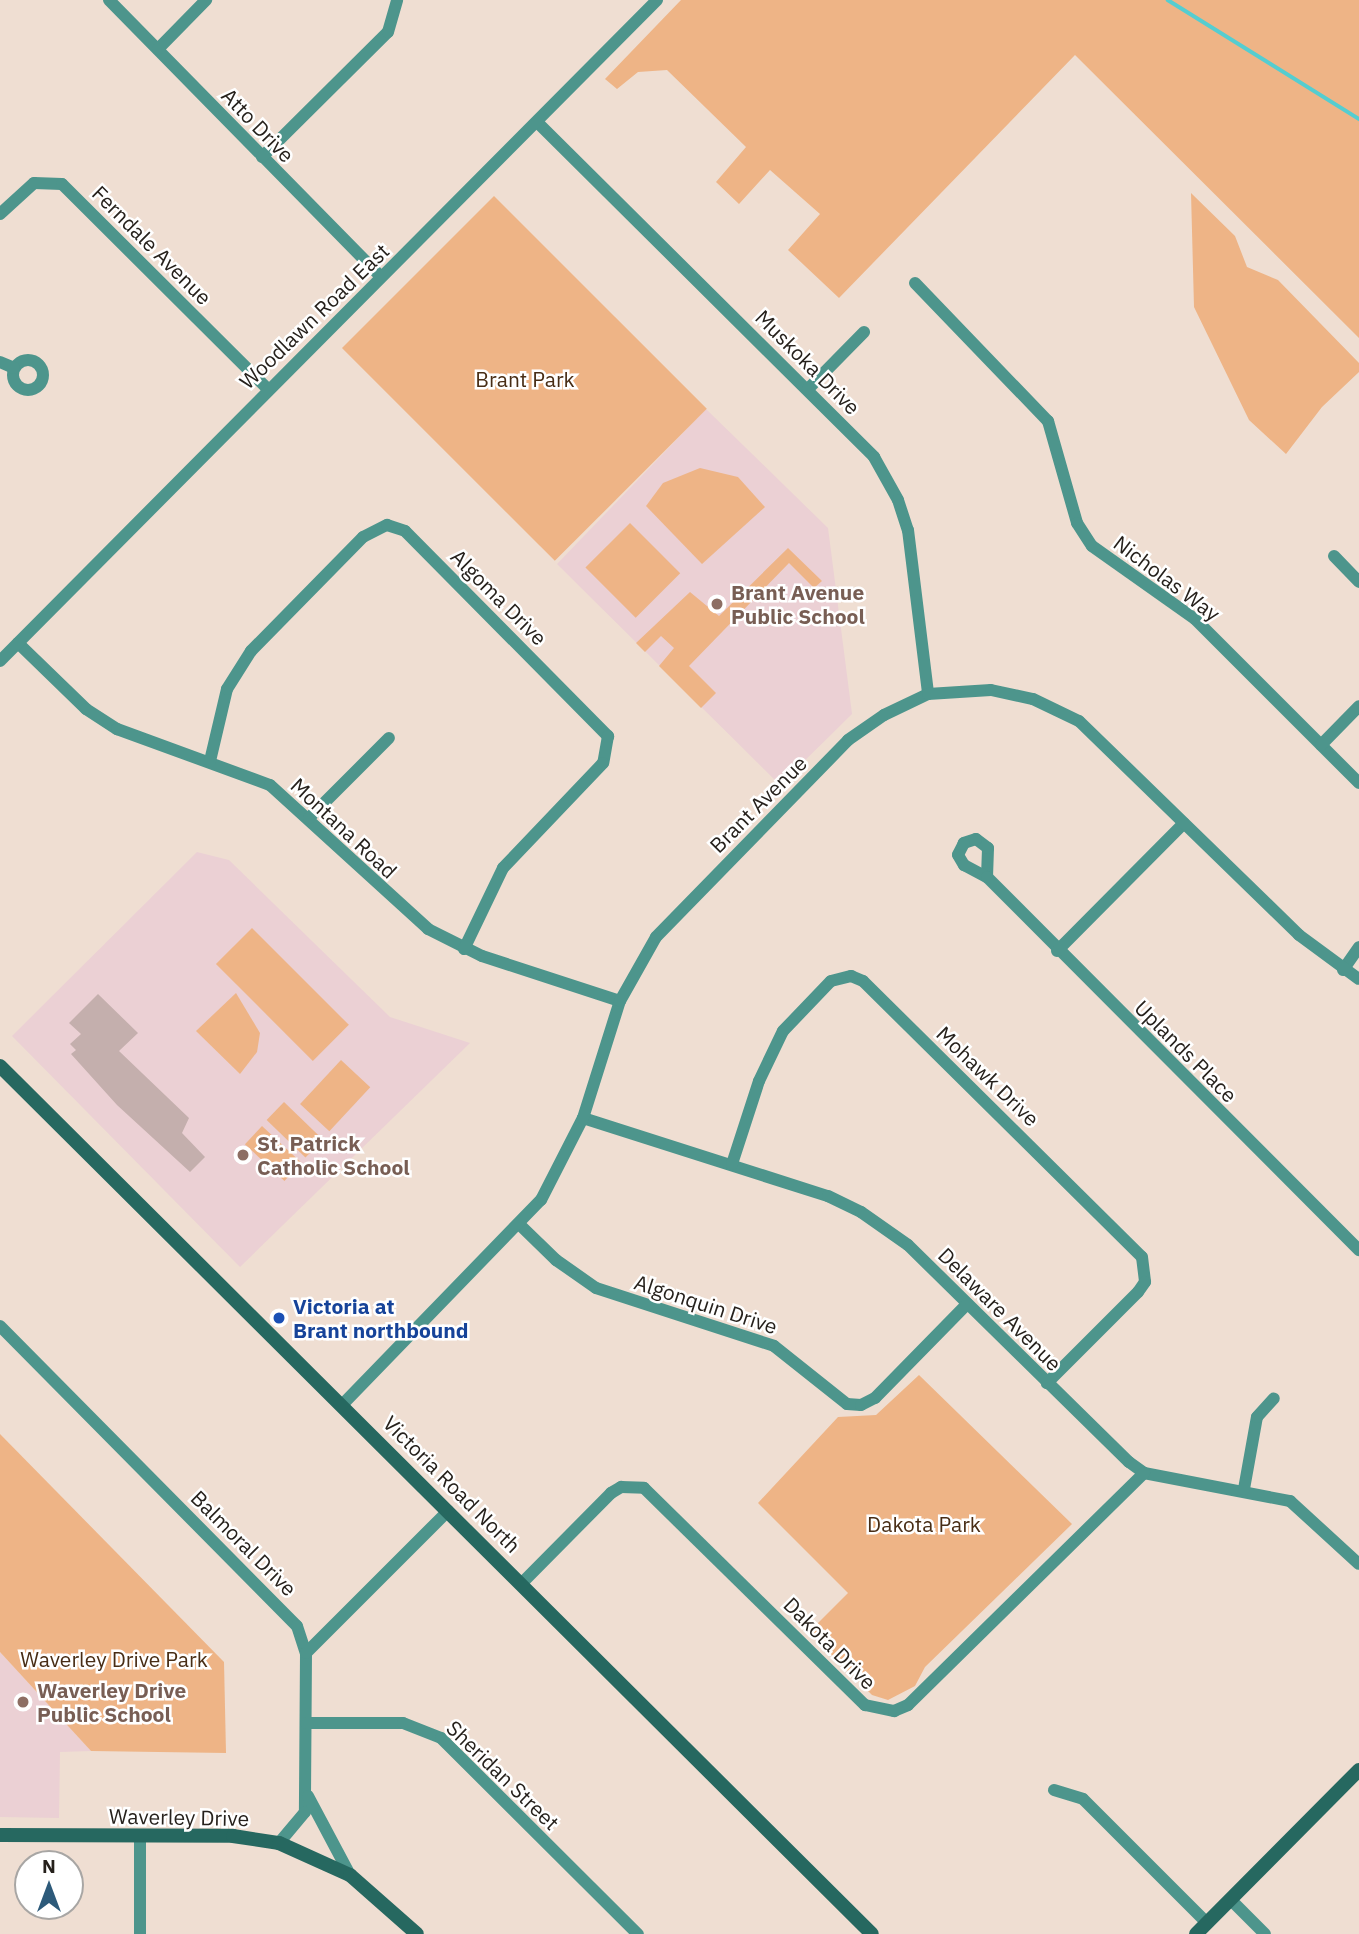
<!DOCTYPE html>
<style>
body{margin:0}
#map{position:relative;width:1359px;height:1934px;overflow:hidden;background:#efded2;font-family:"IBM Plex Sans",sans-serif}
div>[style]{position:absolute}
.education>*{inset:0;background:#ebd0d4}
.green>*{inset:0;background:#eeb486;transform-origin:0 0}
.stream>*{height:3.5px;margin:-1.75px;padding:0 1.75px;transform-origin:1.75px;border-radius:1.75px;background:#55cdd0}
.building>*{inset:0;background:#c4afad}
.street>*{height:12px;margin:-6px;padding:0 6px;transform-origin:6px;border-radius:6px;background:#4d958c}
.street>.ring{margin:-6px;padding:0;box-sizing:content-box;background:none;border:12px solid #4d958c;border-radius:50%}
.secondary>*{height:14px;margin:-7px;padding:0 7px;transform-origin:7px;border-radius:7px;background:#266860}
.dots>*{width:19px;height:19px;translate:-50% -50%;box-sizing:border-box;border:4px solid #fff;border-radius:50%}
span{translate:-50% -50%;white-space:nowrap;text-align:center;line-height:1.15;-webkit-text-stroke:5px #fff;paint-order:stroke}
.street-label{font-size:21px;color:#26211c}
.park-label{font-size:21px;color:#482d15}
.education-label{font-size:21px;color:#785e54;font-weight:700}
.left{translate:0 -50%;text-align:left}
.transit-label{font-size:21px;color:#164399;font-weight:700}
.north{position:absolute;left:14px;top:1850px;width:70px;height:70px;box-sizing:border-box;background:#fff;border:2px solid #a8a6a4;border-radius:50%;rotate:0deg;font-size:19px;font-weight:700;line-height:28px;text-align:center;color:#26211c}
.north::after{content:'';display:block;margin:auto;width:24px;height:32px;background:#2d5a7a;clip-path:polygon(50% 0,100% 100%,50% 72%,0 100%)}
</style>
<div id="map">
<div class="education">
<i style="clip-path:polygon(706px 409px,828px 528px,852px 714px,780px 785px,557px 564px)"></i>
<i style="clip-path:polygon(197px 852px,229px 860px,390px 1017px,470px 1043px,240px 1267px,12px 1036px)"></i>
<i style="clip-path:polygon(0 1652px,91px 1751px,60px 1752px,59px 1818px,0 1817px)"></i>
</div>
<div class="green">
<i style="clip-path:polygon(681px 0,1359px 0,1359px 338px,1075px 55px,839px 298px,788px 250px,820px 214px,770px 170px,739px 204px,716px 182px,746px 147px,667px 70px,638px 72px,617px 89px,605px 79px)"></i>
<i style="clip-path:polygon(1191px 193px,1235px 236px,1247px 267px,1278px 280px,1359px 363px,1359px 372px,1322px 407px,1286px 454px,1249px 420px,1194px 307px)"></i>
<i style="left:494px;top:196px;width:301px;height:215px;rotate:45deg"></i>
<i style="clip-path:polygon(700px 468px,738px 477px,765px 507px,702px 564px,646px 506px,663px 483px)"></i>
<i style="left:630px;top:523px;width:71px;height:63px;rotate:45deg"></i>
<i style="clip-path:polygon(788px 548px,822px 581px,814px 588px,789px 563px,689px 666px,716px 693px,701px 708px,659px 666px,674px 648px,661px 636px,645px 652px,636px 643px,690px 592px,719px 616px)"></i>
<i style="left:252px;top:928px;width:137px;height:51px;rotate:45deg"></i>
<i style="clip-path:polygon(236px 993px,260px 1033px,257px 1052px,240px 1074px,196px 1031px)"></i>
<i style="left:341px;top:1060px;width:40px;height:60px;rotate:43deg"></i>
<i style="left:284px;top:1102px;width:54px;height:25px;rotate:44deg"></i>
<i style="left:262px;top:1126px;width:54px;height:25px;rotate:43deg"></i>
<i style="clip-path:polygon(919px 1375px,1072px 1524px,925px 1667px,915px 1686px,888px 1700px,872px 1695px,809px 1632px,848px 1593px,758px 1503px,838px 1417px,876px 1415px)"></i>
<i style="clip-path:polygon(0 1434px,224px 1662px,226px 1753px,91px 1751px,0 1652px)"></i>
</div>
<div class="stream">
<i style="left:1168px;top:0;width:225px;rotate:31.9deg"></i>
</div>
<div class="building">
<i style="clip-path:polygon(98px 994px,138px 1033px,119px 1051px,189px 1118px,182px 1133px,205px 1157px,190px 1172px,117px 1105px,71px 1054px,76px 1050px,70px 1044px,81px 1034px,69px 1023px)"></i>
</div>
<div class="street">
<i style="left:109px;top:0;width:388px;rotate:45.5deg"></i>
<i style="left:158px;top:49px;width:69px;rotate:-45.6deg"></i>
<i style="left:538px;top:123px;width:474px;rotate:44.8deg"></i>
<i style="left:874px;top:457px;width:49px;rotate:60.8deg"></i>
<i style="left:898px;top:500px;width:32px;rotate:72deg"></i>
<i style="left:908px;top:530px;width:165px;rotate:83deg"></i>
<i style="left:262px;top:157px;width:177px;rotate:-44.8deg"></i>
<i style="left:388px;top:32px;width:33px;rotate:-74deg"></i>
<i style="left:0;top:214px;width:46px;rotate:-42.4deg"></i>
<i style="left:34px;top:183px;width:28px;rotate:2deg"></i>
<i style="left:62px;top:184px;width:289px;rotate:44.9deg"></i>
<i style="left:915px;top:283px;width:192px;rotate:46.1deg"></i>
<i style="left:1048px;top:421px;width:106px;rotate:74.1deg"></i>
<i style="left:1077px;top:523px;width:27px;rotate:57deg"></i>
<i style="left:1092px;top:546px;width:126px;rotate:35.3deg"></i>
<i style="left:1195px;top:619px;width:232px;rotate:45deg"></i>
<i class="ring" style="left:13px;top:360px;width:18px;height:18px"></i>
<i style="left:0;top:362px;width:15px;rotate:23deg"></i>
<i style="left:808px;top:389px;width:80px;rotate:-45.5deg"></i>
<i style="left:1334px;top:556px;width:36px;rotate:46deg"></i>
<i style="left:18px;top:643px;width:95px;rotate:44.1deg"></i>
<i style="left:86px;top:709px;width:37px;rotate:33deg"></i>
<i style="left:117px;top:729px;width:163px;rotate:20.1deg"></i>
<i style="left:270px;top:785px;width:214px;rotate:42.3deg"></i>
<i style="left:428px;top:929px;width:60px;rotate:26.6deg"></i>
<i style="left:482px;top:956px;width:145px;rotate:18.1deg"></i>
<i style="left:0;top:661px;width:932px;rotate:-45.17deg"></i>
<i style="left:1321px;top:745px;width:54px;rotate:-45.7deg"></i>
<i style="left:210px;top:761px;width:74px;rotate:-76.7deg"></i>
<i style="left:227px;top:689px;width:45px;rotate:-57.7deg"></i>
<i style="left:251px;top:651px;width:160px;rotate:-45.5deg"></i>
<i style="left:363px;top:537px;width:27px;rotate:-27deg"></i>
<i style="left:387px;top:525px;width:19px;rotate:18deg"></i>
<i style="left:405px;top:531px;width:289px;rotate:45.3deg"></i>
<i style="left:608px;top:736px;width:27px;rotate:100deg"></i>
<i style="left:603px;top:763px;width:145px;rotate:133.6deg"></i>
<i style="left:503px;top:868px;width:90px;rotate:115.7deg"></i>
<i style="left:309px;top:818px;width:113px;rotate:-45deg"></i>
<i style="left:987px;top:877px;width:29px;rotate:-88deg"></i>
<i style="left:988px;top:848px;width:15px;rotate:-143deg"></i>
<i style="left:976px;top:839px;width:13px;rotate:162deg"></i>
<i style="left:964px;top:843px;width:13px;rotate:117deg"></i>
<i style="left:958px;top:855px;width:12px;rotate:59deg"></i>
<i style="left:964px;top:865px;width:26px;rotate:28deg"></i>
<i style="left:987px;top:877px;width:527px;rotate:45.08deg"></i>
<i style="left:1057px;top:951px;width:180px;rotate:-45.2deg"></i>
<i style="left:1343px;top:970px;width:28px;rotate:-55deg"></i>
<i style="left:583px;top:1118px;width:257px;rotate:17.7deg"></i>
<i style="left:828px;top:1196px;width:37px;rotate:26deg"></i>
<i style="left:861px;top:1212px;width:57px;rotate:35.1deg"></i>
<i style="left:908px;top:1245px;width:310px;rotate:44.5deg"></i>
<i style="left:1129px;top:1462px;width:19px;rotate:36deg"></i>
<i style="left:1144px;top:1473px;width:149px;rotate:10.9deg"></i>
<i style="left:1290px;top:1501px;width:93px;rotate:42.4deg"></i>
<i style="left:732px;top:1164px;width:87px;rotate:-72deg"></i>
<i style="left:759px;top:1081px;width:55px;rotate:-64.4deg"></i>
<i style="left:783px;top:1031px;width:69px;rotate:-46.2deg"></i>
<i style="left:831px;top:981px;width:21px;rotate:-14deg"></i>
<i style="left:851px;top:976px;width:13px;rotate:23deg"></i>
<i style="left:863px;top:981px;width:392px;rotate:44.7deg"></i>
<i style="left:1142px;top:1257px;width:25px;rotate:83deg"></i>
<i style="left:1145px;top:1282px;width:12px;rotate:125deg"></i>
<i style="left:1138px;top:1292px;width:129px;rotate:135deg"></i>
<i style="left:521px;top:1226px;width:49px;rotate:44.2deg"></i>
<i style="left:556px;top:1260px;width:49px;rotate:35deg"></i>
<i style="left:596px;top:1288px;width:187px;rotate:18deg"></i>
<i style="left:774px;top:1346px;width:93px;rotate:38.5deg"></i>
<i style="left:847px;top:1404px;width:14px;rotate:4deg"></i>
<i style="left:861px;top:1405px;width:16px;rotate:-27deg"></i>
<i style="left:875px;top:1398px;width:132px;rotate:-45.6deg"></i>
<i style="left:0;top:1326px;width:422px;rotate:45.3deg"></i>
<i style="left:297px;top:1626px;width:28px;rotate:72deg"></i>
<i style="left:306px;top:1653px;width:159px;rotate:90.4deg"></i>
<i style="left:305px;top:1812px;width:40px;rotate:130deg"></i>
<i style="left:342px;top:1405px;width:286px;rotate:-45.9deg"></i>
<i style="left:541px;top:1200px;width:92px;rotate:-62.9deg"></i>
<i style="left:583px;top:1118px;width:123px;rotate:-72.5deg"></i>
<i style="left:620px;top:1001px;width:73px;rotate:-60.6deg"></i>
<i style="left:656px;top:937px;width:275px;rotate:-45.7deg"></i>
<i style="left:848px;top:740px;width:44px;rotate:-34.8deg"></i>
<i style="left:884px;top:715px;width:49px;rotate:-25.5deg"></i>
<i style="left:928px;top:694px;width:63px;rotate:-3.6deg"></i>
<i style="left:991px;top:690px;width:43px;rotate:12.1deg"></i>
<i style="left:1033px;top:699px;width:51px;rotate:25.6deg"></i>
<i style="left:1079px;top:721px;width:307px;rotate:44.2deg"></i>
<i style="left:1299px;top:935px;width:74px;rotate:36.3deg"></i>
<i style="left:1244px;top:1489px;width:73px;rotate:-79.8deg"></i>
<i style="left:1257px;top:1417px;width:25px;rotate:-48deg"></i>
<i style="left:522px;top:1583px;width:127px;rotate:-45.3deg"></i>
<i style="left:611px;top:1493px;width:12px;rotate:-31deg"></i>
<i style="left:621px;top:1487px;width:23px;rotate:2deg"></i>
<i style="left:644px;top:1488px;width:310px;rotate:44.5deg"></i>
<i style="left:865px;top:1705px;width:30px;rotate:12deg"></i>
<i style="left:894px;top:1711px;width:15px;rotate:-23deg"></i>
<i style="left:908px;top:1705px;width:331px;rotate:-44.5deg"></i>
<i style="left:306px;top:1653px;width:201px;rotate:-45deg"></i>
<i style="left:306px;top:1723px;width:97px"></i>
<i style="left:403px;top:1723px;width:41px;rotate:21.5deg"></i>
<i style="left:441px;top:1738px;width:278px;rotate:44.9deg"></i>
<i style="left:1054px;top:1790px;width:30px;rotate:17deg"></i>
<i style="left:1083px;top:1799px;width:175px;rotate:45deg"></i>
<i style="left:308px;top:1796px;width:89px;rotate:62deg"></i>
<i style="left:140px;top:1837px;width:97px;rotate:90deg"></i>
<i style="left:1231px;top:1900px;width:48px;rotate:45deg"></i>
</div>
<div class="secondary">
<i style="left:0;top:1066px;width:1230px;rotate:44.87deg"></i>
<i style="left:0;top:1835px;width:233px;rotate:0.2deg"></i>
<i style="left:233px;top:1836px;width:47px;rotate:8.7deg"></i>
<i style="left:279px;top:1843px;width:78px;rotate:24.3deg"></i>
<i style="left:350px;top:1875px;width:89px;rotate:41.4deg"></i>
<i style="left:1196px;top:1934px;width:231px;rotate:-45.2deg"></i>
</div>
<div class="dots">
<i style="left:717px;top:604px;background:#8d6e63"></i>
<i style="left:243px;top:1155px;background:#8d6e63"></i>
<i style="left:279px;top:1318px;background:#1a4fb4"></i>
<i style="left:23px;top:1702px;background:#8d6e63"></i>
</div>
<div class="street-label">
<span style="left:258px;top:125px;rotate:46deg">Atto Drive</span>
<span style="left:152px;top:245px;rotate:45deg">Ferndale Avenue</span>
<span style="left:314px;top:316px;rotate:-44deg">Woodlawn Road East</span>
<span style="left:808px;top:362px;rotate:45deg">Muskoka Drive</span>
<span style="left:1167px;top:578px;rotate:37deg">Nicholas Way</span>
<span style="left:499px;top:597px;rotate:45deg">Algoma Drive</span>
<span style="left:758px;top:804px;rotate:-45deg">Brant Avenue</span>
<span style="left:344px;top:828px;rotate:43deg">Montana Road</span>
<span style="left:1186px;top:1051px;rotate:45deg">Uplands Place</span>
<span style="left:988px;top:1076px;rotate:44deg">Mohawk Drive</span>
<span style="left:706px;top:1304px;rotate:18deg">Algonquin Drive</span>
<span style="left:1000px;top:1309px;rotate:45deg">Delaware Avenue</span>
<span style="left:452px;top:1484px;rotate:45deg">Victoria Road North</span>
<span style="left:244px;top:1543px;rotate:45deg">Balmoral Drive</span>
<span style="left:830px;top:1643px;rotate:45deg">Dakota Drive</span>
<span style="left:503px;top:1775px;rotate:44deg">Sheridan Street</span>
<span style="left:179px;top:1817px;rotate:1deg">Waverley Drive</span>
</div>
<div class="park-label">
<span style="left:525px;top:379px">Brant Park</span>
<span style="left:924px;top:1524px">Dakota Park</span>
<span style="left:114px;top:1659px">Waverley Drive Park</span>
</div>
<div class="education-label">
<span class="left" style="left:731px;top:604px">Brant Avenue<br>Public School</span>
<span class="left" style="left:257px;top:1155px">St. Patrick<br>Catholic School</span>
<span class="left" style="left:37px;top:1702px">Waverley Drive<br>Public School</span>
</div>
<div class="transit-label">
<span class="left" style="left:293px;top:1318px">Victoria at<br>Brant northbound</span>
</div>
<div class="north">N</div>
</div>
